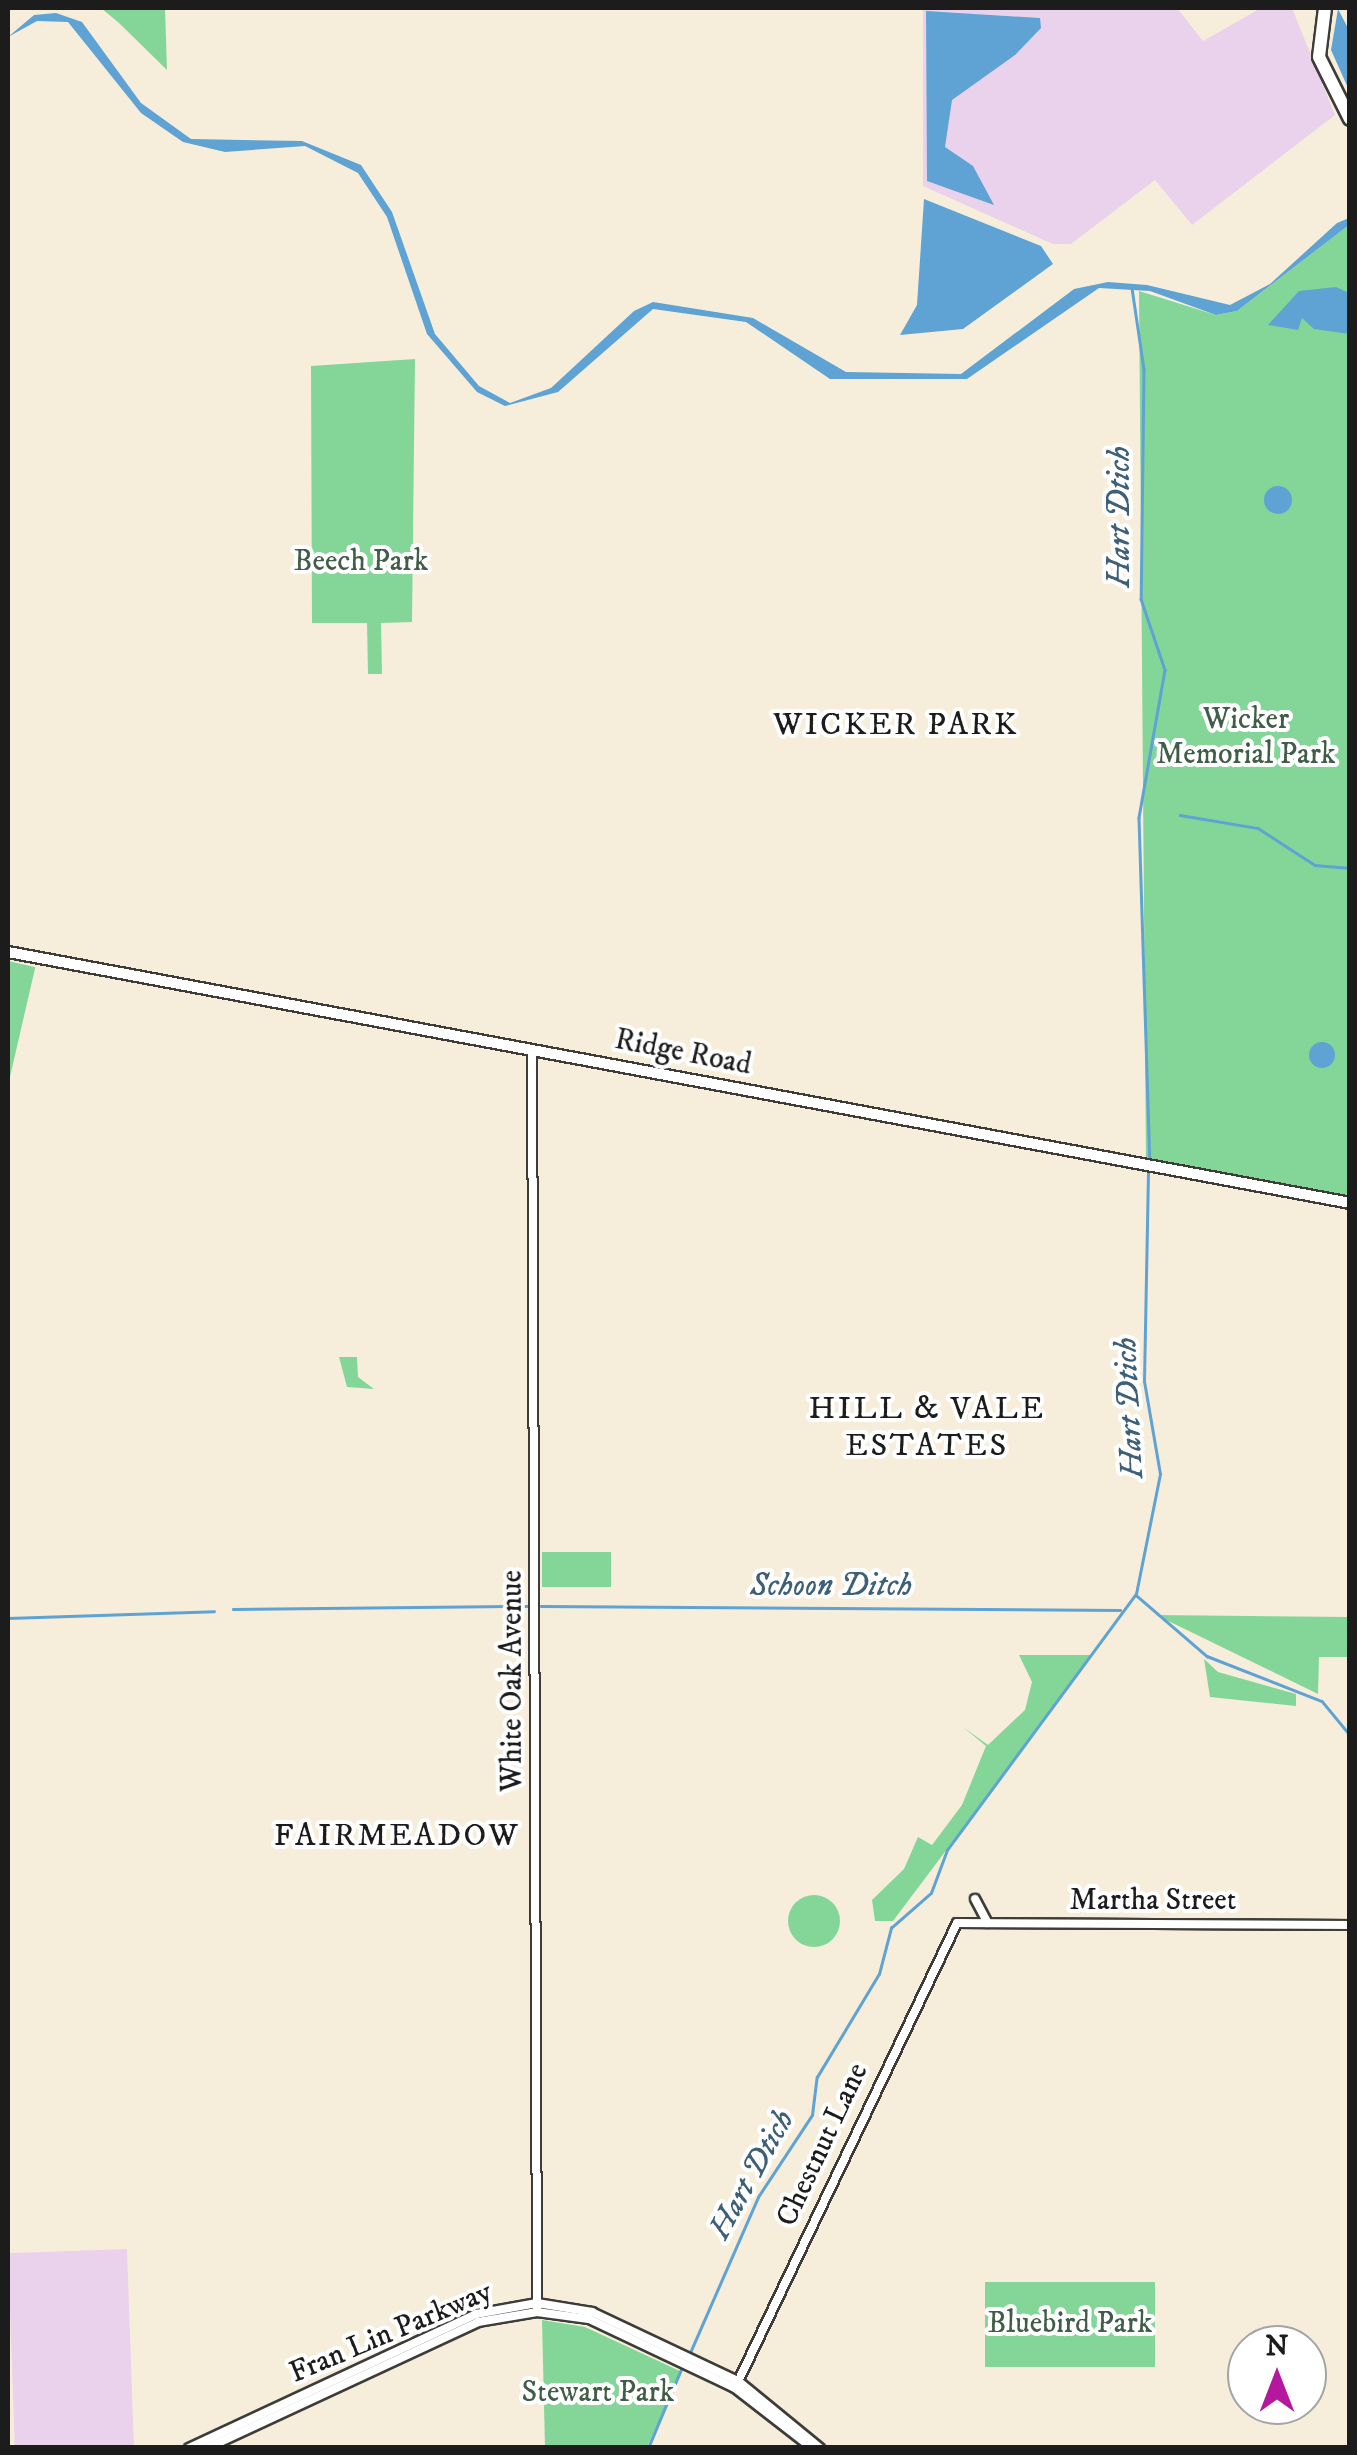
<!DOCTYPE html>
<style>
body{margin:0}
#map{position:relative;width:1357px;height:2455px;overflow:hidden;background:#f6eedb;font-family:"IM FELL DW Pica",serif}
div>[style]{position:absolute}
.built>*{inset:0;background:#ead1ec;transform-origin:0 0}
.green>*{inset:0;background:#83d698;transform-origin:0 0}
.round{border-radius:50%}
.water>*{inset:0;background:#5ea3d3}
.stream>*{height:2.5px;margin:-1.25px;padding:0 1.25px;transform-origin:1.25px;border-radius:1.25px;background:#5ea3d3}
.roads{filter:drop-shadow(2px 0 #3d3c39) drop-shadow(-2px 0 #3d3c39) drop-shadow(0 2px #3d3c39) drop-shadow(0 -2px #3d3c39)}
.tertiary>*{height:8px;margin:-4px;padding:0 4px;transform-origin:4px;border-radius:4px;background:#fff}
.primary>*{height:10px;margin:-5px;padding:0 5px;transform-origin:5px;border-radius:5px;background:#fff}
.motorway>*{height:12px;margin:-6px;padding:0 6px;transform-origin:6px;border-radius:6px;background:#fff}
span{translate:-50% -50%;white-space:nowrap;text-align:center;line-height:1.15;-webkit-text-stroke:8px #fff;paint-order:stroke}
.park-label{font-size:30px;color:#405d47}
.street-label{font-size:30px;color:#1c1c1c}
.water-label{font-size:32px;color:#3d6078;font-style:italic}
.neighbourhood-label{font-size:32px;color:#1c1c1c;letter-spacing:2.5px}
.frame{position:absolute;inset:0;border:10px solid #1c1c1c;pointer-events:none}
.north{position:absolute;left:1227px;top:2325px;width:100px;height:100px;box-sizing:border-box;background:#fff;border:2px solid #a4a4a4;border-radius:50%;rotate:0deg;font-size:28px;font-weight:700;line-height:40px;text-align:center;color:#1c1c1c}
.north::after{content:'';display:block;margin:auto;width:35px;height:45px;background:#b5179e;clip-path:polygon(50% 0,100% 100%,50% 72%,0 100%)}
</style>
<div id="map">
<div class="built">
<i style="clip-path:polygon(923px 8px,1177px 8px,1203px 41px,1261px 8px,1292px 8px,1335px 115px,1192px 225px,1155px 180px,1071px 244px,1053px 244px,923px 186px)"></i>
<i style="left:127px;top:2249px;width:198px;height:119px;rotate:88deg"></i>
</div>
<div class="green">
<i style="clip-path:polygon(101px 8px,165px 8px,167px 70px,119px 23px)"></i>
<i style="clip-path:polygon(1349px 225px,1349px 1198px,1146px 1161px,1139px 291px,1216px 315px,1237px 311px)"></i>
<i style="clip-path:polygon(415px 359px,412px 622px,381px 623px,382px 674px,368px 674px,367px 623px,312px 623px,311px 366px)"></i>
<i style="left:8px;top:961px;width:28px;height:172px;rotate:13deg"></i>
<i style="clip-path:polygon(339px 1357px,357px 1357px,358px 1377px,374px 1389px,347px 1387px)"></i>
<i style="left:542px;top:1552px;width:69px;height:35px"></i>
<i style="clip-path:polygon(1156px 1615px,1349px 1617px,1349px 1657px,1319px 1657px,1318px 1694px)"></i>
<i style="clip-path:polygon(1019px 1655px,1093px 1655px,893px 1921px,875px 1921px,872px 1900px,904px 1869px,918px 1837px,932px 1845px,962px 1805px,986px 1746px,963px 1727px,988px 1745px,1025px 1710px,1032px 1682px)"></i>
<i style="clip-path:polygon(1204px 1659px,1218px 1672px,1296px 1694px,1296px 1706px,1210px 1697px)"></i>
<i class="round" style="left:788px;top:1895px;width:52px;height:52px"></i>
<i style="left:985px;top:2282px;width:170px;height:85px"></i>
<i style="clip-path:polygon(542px 2320px,585px 2327px,682px 2372px,647px 2447px,545px 2447px)"></i>
</div>
<div class="water">
<i style="clip-path:polygon(1338px 9px,1349px 30px,1349px 90px,1331px 50px)"></i>
<i style="clip-path:polygon(926px 11px,1040px 18px,1041px 28px,1015px 55px,952px 100px,945px 147px,973px 166px,994px 205px,927px 181px)"></i>
<i style="clip-path:polygon(34px 15px,56px 13px,82px 22px,141px 103px,191px 139px,302px 141px,361px 165px,392px 212px,435px 334px,479px 386px,510px 403px,551px 388px,634px 311px,653px 302px,753px 318px,846px 372px,961px 374px,1074px 289px,1108px 282px,1147px 285px,1230px 305px,1270px 284px,1337px 223px,1349px 218px,1349px 225px,1237px 311px,1216px 315px,1150px 291px,1099px 288px,967px 379px,830px 379px,746px 322px,653px 309px,558px 392px,505px 406px,477px 392px,427px 334px,387px 217px,358px 173px,305px 146px,225px 152px,183px 142px,141px 113px,68px 22px,37px 21px,8px 37px)"></i>
<i style="clip-path:polygon(924px 199px,1041px 246px,1053px 264px,963px 329px,900px 335px,917px 305px)"></i>
<i style="clip-path:polygon(1336px 287px,1349px 293px,1349px 334px,1314px 329px,1302px 318px,1298px 330px,1268px 325px,1299px 291px)"></i>
<i class="round" style="left:1264px;top:486px;width:28px;height:28px"></i>
<i class="round" style="left:1309px;top:1042px;width:26px;height:26px"></i>
</div>
<div class="stream">
<i style="left:1132px;top:288px;width:82px;rotate:81.6deg"></i>
<i style="left:1144px;top:369px;width:230px;rotate:90.7deg"></i>
<i style="left:1141px;top:599px;width:75px;rotate:71.3deg"></i>
<i style="left:1165px;top:670px;width:150px;rotate:100deg"></i>
<i style="left:1139px;top:818px;width:342px;rotate:88.2deg"></i>
<i style="left:1180px;top:815px;width:79px;rotate:9.5deg"></i>
<i style="left:1258px;top:828px;width:68px;rotate:33deg"></i>
<i style="left:1315px;top:865px;width:35px;rotate:5deg"></i>
<i style="left:1136px;top:1595px;width:94px;rotate:40.7deg"></i>
<i style="left:1207px;top:1656px;width:123px;rotate:21.4deg"></i>
<i style="left:1322px;top:1701px;width:44px;rotate:50.5deg"></i>
<i style="left:541px;top:1606px;width:579px;rotate:0.4deg"></i>
<i style="left:233px;top:1609px;width:295px;rotate:-0.6deg"></i>
<i style="left:8px;top:1618px;width:206px;rotate:-1.9deg"></i>
<i style="left:689px;top:2355px;width:172px;rotate:-66.4deg"></i>
<i style="left:758px;top:2197px;width:98px;rotate:-56.6deg"></i>
<i style="left:812px;top:2115px;width:38px;rotate:-83deg"></i>
<i style="left:817px;top:2077px;width:120px;rotate:-59deg"></i>
<i style="left:879px;top:1974px;width:48px;rotate:-75.4deg"></i>
<i style="left:891px;top:1928px;width:53px;rotate:-41.2deg"></i>
<i style="left:931px;top:1893px;width:46px;rotate:-69.6deg"></i>
<i style="left:947px;top:1850px;width:318px;rotate:-53.6deg"></i>
<i style="left:1136px;top:1594px;width:122px;rotate:-78.7deg"></i>
<i style="left:1160px;top:1474px;width:94px;rotate:-99.8deg"></i>
<i style="left:1144px;top:1381px;width:213px;rotate:-88.9deg"></i>
<i style="left:648px;top:2448px;width:88px;rotate:-67.2deg"></i>
</div>
<div class="roads">
<div class="tertiary">
<i style="left:532px;top:1050px;width:1262px;rotate:89.77deg"></i>
<i style="left:975px;top:1899px;width:27px;rotate:62deg"></i>
<i style="left:735px;top:2388px;width:515px;rotate:-64.48deg"></i>
<i style="left:957px;top:1923px;width:393px;rotate:0.3deg"></i>
<i style="left:189px;top:2448px;width:317px;rotate:-25deg"></i>
<i style="left:476px;top:2314px;width:62px;rotate:-10.2deg"></i>
<i style="left:537px;top:2303px;width:56px;rotate:9.3deg"></i>
<i style="left:592px;top:2312px;width:161px;rotate:25.3deg"></i>
<i style="left:738px;top:2381px;width:106px;rotate:39.3deg"></i>
<i style="left:207px;top:2448px;width:299px;rotate:-24.9deg"></i>
<i style="left:478px;top:2322px;width:60px;rotate:-9.6deg"></i>
<i style="left:537px;top:2312px;width:52px;rotate:7.7deg"></i>
<i style="left:589px;top:2319px;width:161px;rotate:25.3deg"></i>
<i style="left:735px;top:2388px;width:98px;rotate:37.9deg"></i>
</div>
<div class="primary">
<i style="left:8px;top:952px;width:1365px;rotate:10.59deg"></i>
</div>
<div class="motorway">
<i style="left:1325px;top:8px;width:49px;rotate:97deg"></i>
<i style="left:1319px;top:57px;width:69px;rotate:63.4deg"></i>
</div>
</div>
<div class="park-label">
<span style="left:361px;top:562px">Beech Park</span>
<span style="left:1246px;top:737px">Wicker<br>Memorial Park</span>
<span style="left:1070px;top:2324px">Bluebird Park</span>
<span style="left:598px;top:2393px">Stewart Park</span>
</div>
<div class="street-label">
<span style="left:683px;top:1053px;rotate:11deg">Ridge Road</span>
<span style="left:513px;top:1681px;rotate:-90deg">White Oak Avenue</span>
<span style="left:1153px;top:1901px">Martha Street</span>
<span style="left:823px;top:2145px;rotate:-65deg">Chestnut Lane</span>
<span style="left:391px;top:2333px;rotate:-23deg">Fran Lin Parkway</span>
</div>
<div class="water-label">
<span style="left:1120px;top:517px;rotate:-90deg">Hart Dtich</span>
<span style="left:1130px;top:1408px;rotate:-93deg">Hart Dtich</span>
<span style="left:831px;top:1586px">Schoon Ditch</span>
<span style="left:752px;top:2175px;rotate:-61deg">Hart Dtich</span>
</div>
<div class="neighbourhood-label">
<span style="left:896px;top:725px">WICKER PARK</span>
<span style="left:927px;top:1428px">HILL &amp; VALE<br>ESTATES</span>
<span style="left:397px;top:1836px">FAIRMEADOW</span>
</div>
<div class="frame"></div>
<div class="north">N</div>
</div>
